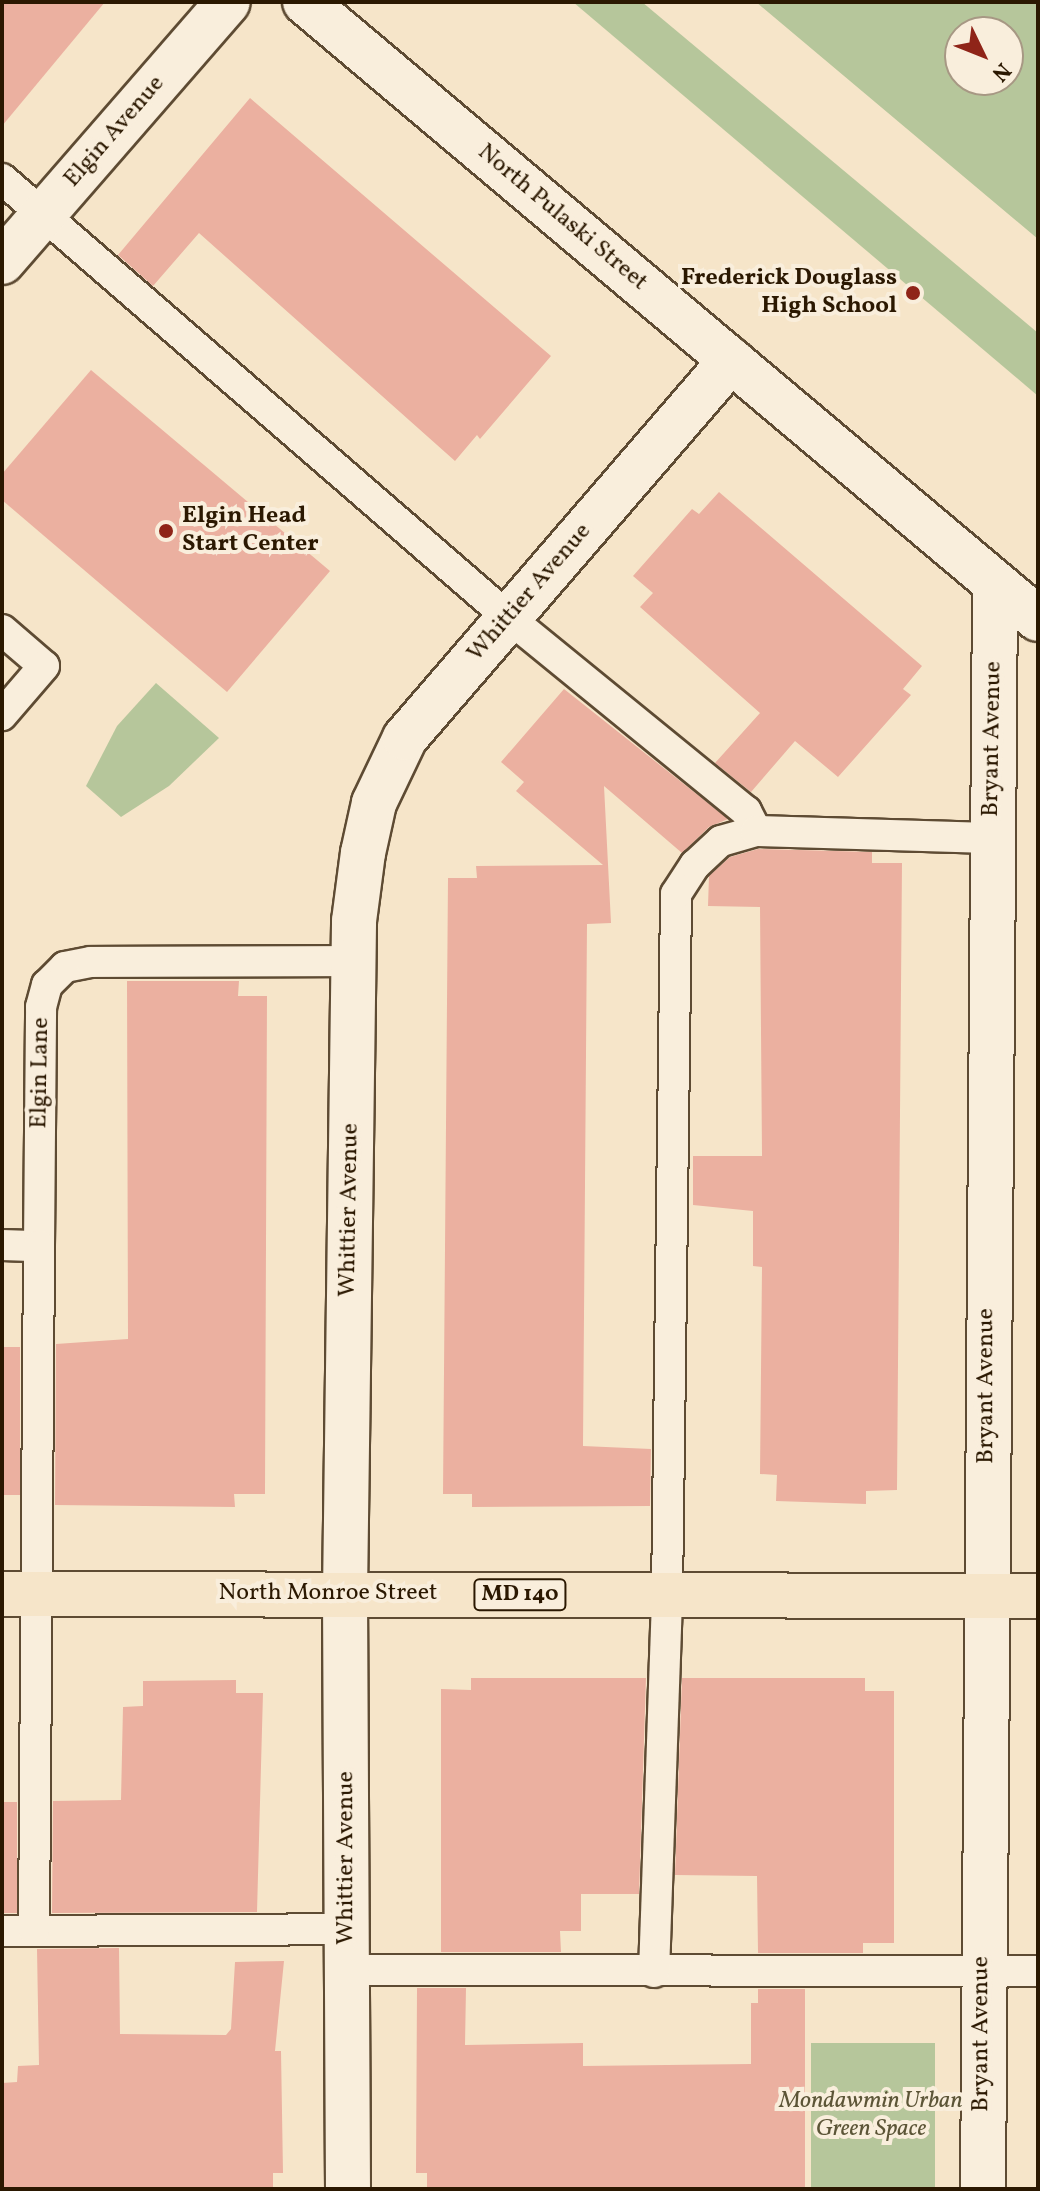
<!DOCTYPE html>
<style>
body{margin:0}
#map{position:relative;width:1040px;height:2191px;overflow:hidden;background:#f6e5c9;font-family:Vollkorn,serif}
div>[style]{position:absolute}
.green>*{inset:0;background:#b6c69b;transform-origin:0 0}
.building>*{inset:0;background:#ebb0a0;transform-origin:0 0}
.roads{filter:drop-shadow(2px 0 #5e4b33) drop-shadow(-2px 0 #5e4b33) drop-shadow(0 2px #5e4b33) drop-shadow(0 -2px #5e4b33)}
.service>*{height:30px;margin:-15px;padding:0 15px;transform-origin:15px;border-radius:15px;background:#f9eedc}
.minor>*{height:44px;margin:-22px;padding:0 22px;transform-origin:22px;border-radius:22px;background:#f9eedc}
.tertiary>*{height:44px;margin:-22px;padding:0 22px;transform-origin:22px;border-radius:22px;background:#f9eedc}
.primary>*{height:44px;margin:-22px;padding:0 22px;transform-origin:22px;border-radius:22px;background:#f6e5c9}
.dots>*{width:22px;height:22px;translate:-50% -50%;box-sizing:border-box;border:4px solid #f9eedc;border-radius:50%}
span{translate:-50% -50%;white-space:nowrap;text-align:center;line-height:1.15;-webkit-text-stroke:8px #f9eedc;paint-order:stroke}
.shield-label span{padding:2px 6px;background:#f9eedc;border:2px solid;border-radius:6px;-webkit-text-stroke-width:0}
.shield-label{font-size:22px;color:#2b1801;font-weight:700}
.street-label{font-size:24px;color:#2b1801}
.poi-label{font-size:24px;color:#2b1801;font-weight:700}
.right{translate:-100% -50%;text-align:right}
.left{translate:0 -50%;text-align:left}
.park-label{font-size:24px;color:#5c5537;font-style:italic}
.frame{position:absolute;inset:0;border:4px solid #2b1801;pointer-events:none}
.north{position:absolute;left:944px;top:16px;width:80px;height:80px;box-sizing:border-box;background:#f9eedc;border:2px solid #a79884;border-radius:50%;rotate:133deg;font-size:22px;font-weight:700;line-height:32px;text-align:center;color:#2b1801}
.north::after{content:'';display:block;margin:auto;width:28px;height:36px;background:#8f2418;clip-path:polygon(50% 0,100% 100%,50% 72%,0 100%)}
</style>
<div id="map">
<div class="green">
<i style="clip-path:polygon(573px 2px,642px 2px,1038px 333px,1038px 396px)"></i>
<i style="clip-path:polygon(evenodd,756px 2px,1038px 2px,1038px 239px,756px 2px,960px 32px,1008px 32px,1008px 80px,960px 80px,960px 32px)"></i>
<i style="clip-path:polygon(156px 683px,219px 738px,169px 786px,121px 817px,86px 786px,117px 726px)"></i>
<i style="left:811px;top:2043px;width:124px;height:146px"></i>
</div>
<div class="building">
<i style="clip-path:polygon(2px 2px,105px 2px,2px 126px)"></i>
<i style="clip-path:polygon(250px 98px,551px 356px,480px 439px,477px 435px,455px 461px,199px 233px,153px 286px,118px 255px)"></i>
<i style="clip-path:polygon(91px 370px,330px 571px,227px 692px,2px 500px,2px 474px)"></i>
<i style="clip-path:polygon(719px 492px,922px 666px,903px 689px,911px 695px,838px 777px,795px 741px,751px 792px,715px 763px,760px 713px,640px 607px,653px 593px,633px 576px,692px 509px,699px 514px)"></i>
<i style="clip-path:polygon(564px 689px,728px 819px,709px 827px,682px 853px,604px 786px,611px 923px,587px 924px,583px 1446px,651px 1449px,650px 1506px,472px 1507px,472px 1494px,443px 1494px,448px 878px,477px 878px,476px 866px,603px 865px,516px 791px,524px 782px,501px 762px)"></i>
<i style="clip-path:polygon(758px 849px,872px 852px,872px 863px,902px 863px,897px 1490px,866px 1491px,866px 1504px,776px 1501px,777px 1475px,760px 1474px,762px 1267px,753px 1266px,753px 1211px,693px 1205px,693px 1156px,762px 1156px,760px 907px,708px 906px,709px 876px,730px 857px)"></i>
<i style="clip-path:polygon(127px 981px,239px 981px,238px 996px,267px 996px,265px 1494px,234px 1494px,235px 1507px,55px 1505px,56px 1344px,128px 1339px)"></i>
<i style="left:2px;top:1347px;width:18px;height:148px"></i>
<i style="clip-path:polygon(471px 1678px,646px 1678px,639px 1894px,581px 1894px,581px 1931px,560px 1931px,561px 1952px,441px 1952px,441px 1689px,471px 1690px)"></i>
<i style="clip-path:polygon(682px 1678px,865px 1678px,865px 1691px,894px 1691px,894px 1943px,863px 1943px,863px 1953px,758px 1953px,757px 1876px,675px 1875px)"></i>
<i style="clip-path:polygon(236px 1680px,236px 1693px,263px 1693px,257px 1912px,52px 1913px,53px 1801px,121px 1800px,123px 1707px,143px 1706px,143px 1681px)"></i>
<i style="left:2px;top:1802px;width:15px;height:111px"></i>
<i style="clip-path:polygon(119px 1948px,120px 2034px,226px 2035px,231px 2029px,235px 1962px,284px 1961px,275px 2051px,281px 2051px,283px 2173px,273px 2173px,273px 2189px,2px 2189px,2px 2083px,17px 2082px,18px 2066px,39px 2065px,37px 1949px)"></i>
<i style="clip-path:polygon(417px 1988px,466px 1988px,465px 2045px,583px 2043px,583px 2066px,751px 2064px,751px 2003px,758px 2003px,758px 1989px,805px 1989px,805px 2189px,427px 2189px,427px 2173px,416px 2173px)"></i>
</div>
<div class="roads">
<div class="service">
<i style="left:2px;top:179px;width:671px;rotate:40.89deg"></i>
<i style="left:509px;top:618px;width:306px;rotate:39.2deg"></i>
<i style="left:746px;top:811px;width:22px;rotate:63deg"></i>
<i style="left:2px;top:630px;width:55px;rotate:40.6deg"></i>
<i style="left:44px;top:666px;width:65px;rotate:130.6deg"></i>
<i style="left:2px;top:1245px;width:37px;rotate:2deg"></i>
<i style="left:39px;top:1246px;width:239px;rotate:-89.5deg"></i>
<i style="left:41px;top:1007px;width:23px;rotate:-75deg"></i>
<i style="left:47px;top:985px;width:25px;rotate:-45deg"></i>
<i style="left:65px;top:967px;width:26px;rotate:-11deg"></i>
<i style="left:91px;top:962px;width:262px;rotate:-0.2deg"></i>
<i style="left:2px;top:1931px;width:346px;rotate:-0.3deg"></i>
<i style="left:34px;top:1931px;width:685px;rotate:-89.58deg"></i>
<i style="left:348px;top:1970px;width:690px;rotate:0.08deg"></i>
<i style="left:654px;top:1972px;width:377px;rotate:-88deg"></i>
<i style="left:667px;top:1595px;width:701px;rotate:-89.26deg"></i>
<i style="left:676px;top:894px;width:35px;rotate:-57deg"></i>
<i style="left:695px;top:865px;width:35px;rotate:-43deg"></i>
<i style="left:721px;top:841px;width:36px;rotate:-16deg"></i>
<i style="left:756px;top:831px;width:235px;rotate:1.7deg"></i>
</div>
<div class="minor">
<i style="left:2px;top:262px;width:344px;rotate:-49deg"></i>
<i style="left:348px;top:2189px;width:595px;rotate:-90.29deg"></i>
<i style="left:345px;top:1594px;width:673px;rotate:-89.23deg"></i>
<i style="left:354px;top:921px;width:69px;rotate:-82.5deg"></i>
<i style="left:363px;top:853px;width:51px;rotate:-77.6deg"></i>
<i style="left:374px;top:803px;width:72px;rotate:-64.5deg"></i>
<i style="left:405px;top:738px;width:499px;rotate:-49.2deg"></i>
<i style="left:983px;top:2189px;width:1605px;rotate:-89.57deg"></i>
</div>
<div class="tertiary">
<i style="left:305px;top:2px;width:958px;rotate:40.09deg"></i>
</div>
<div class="primary">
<i style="left:2px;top:1594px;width:1036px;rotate:0.11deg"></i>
</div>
</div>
<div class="dots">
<i style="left:913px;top:293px;background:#8f2418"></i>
<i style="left:166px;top:531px;background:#8f2418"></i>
</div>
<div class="shield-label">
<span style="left:520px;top:1595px">MD 140</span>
</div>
<div class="street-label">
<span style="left:115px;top:132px;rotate:-49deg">Elgin Avenue</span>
<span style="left:562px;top:218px;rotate:40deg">North Pulaski Street</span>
<span style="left:530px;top:593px;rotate:-49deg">Whittier Avenue</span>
<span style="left:993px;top:739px;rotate:-89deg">Bryant Avenue</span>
<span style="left:41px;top:1073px;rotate:-89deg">Elgin Lane</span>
<span style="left:350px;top:1210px;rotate:-89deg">Whittier Avenue</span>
<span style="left:987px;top:1386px;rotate:-90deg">Bryant Avenue</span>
<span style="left:328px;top:1594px">North Monroe Street</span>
<span style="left:347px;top:1858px;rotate:-90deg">Whittier Avenue</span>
<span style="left:982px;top:2034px;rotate:-90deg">Bryant Avenue</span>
</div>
<div class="poi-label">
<span class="right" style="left:897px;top:293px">Frederick Douglass<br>High School</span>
<span class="left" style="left:182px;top:531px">Elgin Head<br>Start Center</span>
</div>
<div class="park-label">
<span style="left:871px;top:2116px">Mondawmin Urban<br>Green Space</span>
</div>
<div class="frame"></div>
<div class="north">N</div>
</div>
